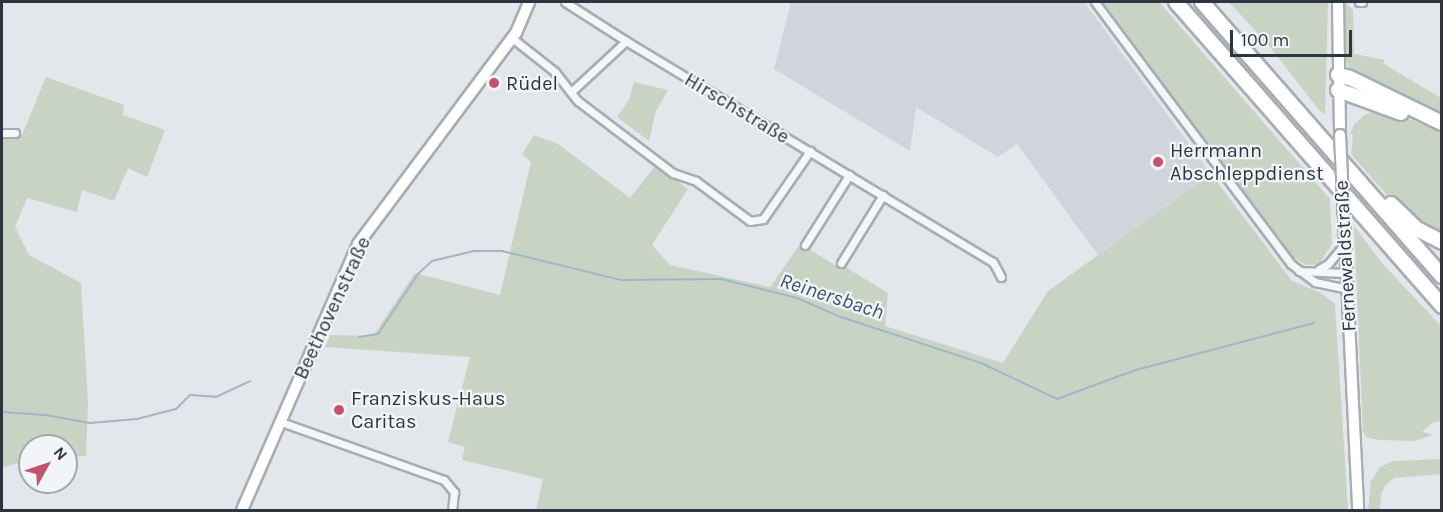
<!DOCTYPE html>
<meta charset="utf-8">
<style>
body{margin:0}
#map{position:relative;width:1443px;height:512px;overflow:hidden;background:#e3e6ea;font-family:Karla,sans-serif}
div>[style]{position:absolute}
.built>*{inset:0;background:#d1d5db}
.green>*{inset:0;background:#c9d3c4}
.stream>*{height:2px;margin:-1px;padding:0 1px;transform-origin:1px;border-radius:1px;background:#a1b6c7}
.roads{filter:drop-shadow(2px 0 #a8adb4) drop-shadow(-2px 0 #a8adb4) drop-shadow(0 2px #a8adb4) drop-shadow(0 -2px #a8adb4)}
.street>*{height:7px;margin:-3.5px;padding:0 3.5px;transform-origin:3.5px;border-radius:3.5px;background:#f5f6f8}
.secondary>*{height:10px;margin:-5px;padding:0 5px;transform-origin:5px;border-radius:5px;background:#fff}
.highway>*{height:14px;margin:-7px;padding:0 7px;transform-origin:7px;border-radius:7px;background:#fff}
.bridges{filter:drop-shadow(2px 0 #a8adb4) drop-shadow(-2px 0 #a8adb4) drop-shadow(0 2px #a8adb4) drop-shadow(0 -2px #a8adb4)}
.secondary-bridge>*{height:10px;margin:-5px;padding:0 5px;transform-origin:5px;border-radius:5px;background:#fff}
.dots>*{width:16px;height:16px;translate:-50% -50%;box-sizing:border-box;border:3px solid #f2f5f7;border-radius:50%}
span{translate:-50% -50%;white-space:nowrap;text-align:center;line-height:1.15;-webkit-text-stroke:4.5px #f2f5f7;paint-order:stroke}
.poi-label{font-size:20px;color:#2c3540}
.left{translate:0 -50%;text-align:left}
.street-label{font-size:20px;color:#2c3540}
.water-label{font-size:21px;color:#395771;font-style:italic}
.frame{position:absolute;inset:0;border:3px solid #2c3540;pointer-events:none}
.north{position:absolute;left:18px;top:434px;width:60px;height:60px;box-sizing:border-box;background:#f2f5f7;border:2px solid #a3a8ae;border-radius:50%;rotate:50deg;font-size:16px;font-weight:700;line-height:24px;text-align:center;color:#2c3540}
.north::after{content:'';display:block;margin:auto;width:21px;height:27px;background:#c4526d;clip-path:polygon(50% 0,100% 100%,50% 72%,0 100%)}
.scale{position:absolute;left:1230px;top:30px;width:122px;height:27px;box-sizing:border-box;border:3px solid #2c3540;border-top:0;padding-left:8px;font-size:18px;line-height:21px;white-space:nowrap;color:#2c3540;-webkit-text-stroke:4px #f2f5f7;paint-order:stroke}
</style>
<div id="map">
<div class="built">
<i style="clip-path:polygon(791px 2px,1084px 2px,1211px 174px,1098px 255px,1017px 144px,998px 157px,916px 107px,910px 151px,774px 69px)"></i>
</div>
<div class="green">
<i style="clip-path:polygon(1103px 2px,1159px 2px,1330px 199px,1332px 244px,1319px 264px,1306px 265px,1291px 256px)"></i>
<i style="clip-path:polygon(1229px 2px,1328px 2px,1325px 114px,1319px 110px,1270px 47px)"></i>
<i style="clip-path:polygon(1345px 2px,1353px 10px,1354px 54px,1385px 60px,1383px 63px,1389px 67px,1441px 98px,1441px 120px,1349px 70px,1345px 58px)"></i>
<i style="clip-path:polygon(46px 77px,124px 105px,123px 115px,165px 130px,147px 177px,128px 168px,114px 201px,82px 190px,77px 212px,27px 198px,15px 227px,29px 255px,81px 283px,88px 403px,86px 456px,66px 457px,66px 446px,30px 446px,30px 459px,2px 468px,2px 136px,22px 135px)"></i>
<i style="clip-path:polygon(634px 82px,668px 90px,656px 111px,649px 141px,617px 117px,629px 100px)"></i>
<i style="clip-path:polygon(1377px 110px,1392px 112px,1441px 132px,1441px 236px,1400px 210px,1351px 154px,1353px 135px,1350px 134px,1354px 125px,1364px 115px)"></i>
<i style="clip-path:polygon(534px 135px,558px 144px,630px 198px,656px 165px,688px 189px,652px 245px,670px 265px,770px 287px,800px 244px,837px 266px,842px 265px,888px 293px,885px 326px,1003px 363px,1048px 291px,1211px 174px,1292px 281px,1319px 292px,1335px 304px,1348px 510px,536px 510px,543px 479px,462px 460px,465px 447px,448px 442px,470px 357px,325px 347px,330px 335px,373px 336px,415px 273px,500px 295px,531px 162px,522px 154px)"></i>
<i style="clip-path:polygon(1354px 226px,1382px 263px,1441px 326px,1441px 421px,1432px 423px,1422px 432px,1432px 434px,1430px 436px,1414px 441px,1381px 440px,1367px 438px,1363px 432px)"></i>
<i style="clip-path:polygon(1441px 459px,1441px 474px,1394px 478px,1385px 486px,1381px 495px,1380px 510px,1368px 510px,1371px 481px,1380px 467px,1393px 461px)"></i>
</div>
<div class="stream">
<i style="left:359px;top:337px;width:19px;rotate:-9deg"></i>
<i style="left:378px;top:334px;width:72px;rotate:-56.3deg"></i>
<i style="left:418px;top:274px;width:19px;rotate:-43deg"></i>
<i style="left:432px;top:261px;width:43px;rotate:-13.4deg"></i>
<i style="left:474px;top:251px;width:28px"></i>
<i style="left:502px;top:251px;width:122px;rotate:13.7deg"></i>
<i style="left:621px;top:280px;width:100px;rotate:-0.6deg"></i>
<i style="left:721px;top:279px;width:78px;rotate:14deg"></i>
<i style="left:797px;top:298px;width:48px;rotate:23.4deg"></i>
<i style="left:841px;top:317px;width:147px;rotate:18.2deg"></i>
<i style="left:981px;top:363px;width:84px;rotate:25.3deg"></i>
<i style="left:1057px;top:399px;width:84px;rotate:-20.2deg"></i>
<i style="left:1136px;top:370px;width:184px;rotate:-14.8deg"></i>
<i style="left:2px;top:412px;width:43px;rotate:4deg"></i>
<i style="left:45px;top:415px;width:46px;rotate:10.1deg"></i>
<i style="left:90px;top:423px;width:47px;rotate:-4.9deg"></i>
<i style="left:137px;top:419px;width:40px;rotate:-14.4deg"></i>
<i style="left:176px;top:409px;width:20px;rotate:-45deg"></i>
<i style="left:190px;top:395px;width:26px;rotate:4deg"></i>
<i style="left:216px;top:397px;width:38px;rotate:-25deg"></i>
</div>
<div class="roads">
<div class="street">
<i style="left:565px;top:2px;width:72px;rotate:32.6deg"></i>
<i style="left:626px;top:41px;width:428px;rotate:31.1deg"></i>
<i style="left:993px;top:262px;width:17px;rotate:62deg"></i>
<i style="left:1095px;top:2px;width:327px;rotate:53.2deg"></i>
<i style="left:1291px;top:264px;width:30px;rotate:37deg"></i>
<i style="left:1315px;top:282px;width:33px;rotate:12deg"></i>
<i style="left:1359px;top:2px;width:3px"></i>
<i style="left:512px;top:38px;width:55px;rotate:38.3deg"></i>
<i style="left:555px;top:72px;width:37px;rotate:52deg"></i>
<i style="left:578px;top:101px;width:119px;rotate:37.2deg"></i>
<i style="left:673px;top:173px;width:24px;rotate:19deg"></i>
<i style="left:696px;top:181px;width:67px;rotate:36.5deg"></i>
<i style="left:750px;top:221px;width:13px;rotate:-9deg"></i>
<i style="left:763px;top:219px;width:83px;rotate:-55.3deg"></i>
<i style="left:571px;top:92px;width:75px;rotate:-42.8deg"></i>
<i style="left:2px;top:133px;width:13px"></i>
<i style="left:805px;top:245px;width:83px;rotate:-57.8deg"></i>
<i style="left:841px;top:263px;width:80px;rotate:-58.3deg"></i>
<i style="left:1319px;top:269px;width:10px;rotate:-29deg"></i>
<i style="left:1328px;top:264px;width:26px;rotate:-50deg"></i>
<i style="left:1299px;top:271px;width:47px;rotate:2.4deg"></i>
<i style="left:281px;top:422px;width:173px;rotate:19.6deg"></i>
<i style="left:444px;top:480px;width:16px;rotate:50deg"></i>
<i style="left:454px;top:492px;width:18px;rotate:96deg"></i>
</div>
<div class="secondary">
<i style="left:1338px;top:2px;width:133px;rotate:89.1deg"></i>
<i style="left:1344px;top:219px;width:291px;rotate:87.2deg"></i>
<i style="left:242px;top:510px;width:290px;rotate:-66.4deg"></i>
<i style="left:358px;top:244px;width:264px;rotate:-53.2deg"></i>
<i style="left:516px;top:33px;width:34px;rotate:-67deg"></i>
</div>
<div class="highway">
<i style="left:1176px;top:2px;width:404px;rotate:48.8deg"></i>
<i style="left:1202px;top:2px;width:364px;rotate:48.8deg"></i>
<i style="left:1338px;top:75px;width:12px;rotate:14deg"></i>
<i style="left:1350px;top:78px;width:102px;rotate:26.1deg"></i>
<i style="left:1338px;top:90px;width:67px;rotate:20.1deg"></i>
<i style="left:1391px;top:204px;width:36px;rotate:44deg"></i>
<i style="left:1417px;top:229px;width:28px;rotate:27deg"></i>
</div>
</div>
<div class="bridges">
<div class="secondary-bridge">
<i style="left:1340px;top:135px;width:84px;rotate:87.3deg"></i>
</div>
</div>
<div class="dots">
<i style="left:494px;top:83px;background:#c4526d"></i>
<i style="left:1158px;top:162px;background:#c4526d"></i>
<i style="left:339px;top:410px;background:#c4526d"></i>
</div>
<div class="poi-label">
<span class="left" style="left:506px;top:83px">Rüdel</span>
<span class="left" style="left:1170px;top:162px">Herrmann<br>Abschleppdienst</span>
<span class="left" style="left:351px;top:410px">Franziskus-Haus<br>Caritas</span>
</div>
<div class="street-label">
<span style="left:737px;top:108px;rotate:31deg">Hirschstraße</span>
<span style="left:1345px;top:256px;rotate:-93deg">Fernewaldstraße</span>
<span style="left:332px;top:308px;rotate:-65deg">Beethovenstraße</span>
</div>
<div class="water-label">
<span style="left:832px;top:296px;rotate:18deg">Reinersbach</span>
</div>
<div class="frame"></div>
<div class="north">N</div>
<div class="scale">100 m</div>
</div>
